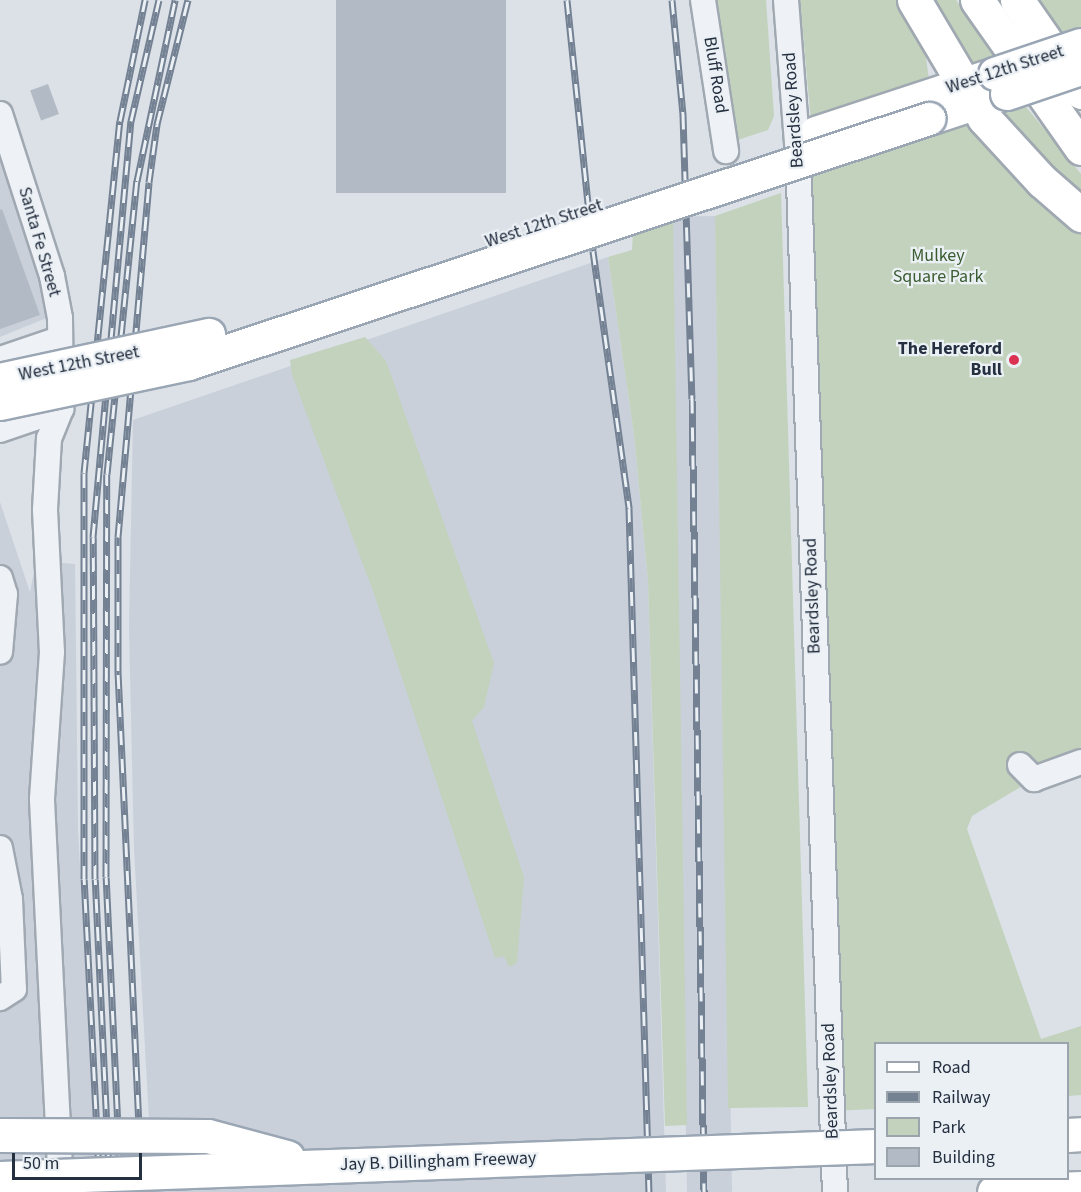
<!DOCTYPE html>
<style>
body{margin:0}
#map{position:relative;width:1081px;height:1192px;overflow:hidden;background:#dbe1e7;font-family:"Source Sans 3",sans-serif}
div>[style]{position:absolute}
.built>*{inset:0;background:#c9d0da;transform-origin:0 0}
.green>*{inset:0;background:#c2d2bc}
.building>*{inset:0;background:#b2bac5;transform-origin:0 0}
.roads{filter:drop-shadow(2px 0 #a0a8b1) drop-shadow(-2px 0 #a0a8b1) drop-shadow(0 2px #a0a8b1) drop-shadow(0 -2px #a0a8b1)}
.minor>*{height:24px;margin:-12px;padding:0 12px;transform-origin:12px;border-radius:12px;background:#eef1f5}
.major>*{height:32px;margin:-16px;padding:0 16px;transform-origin:16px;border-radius:16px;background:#fff}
.highway>*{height:33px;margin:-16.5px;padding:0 16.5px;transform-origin:16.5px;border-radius:16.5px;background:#fff}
.rail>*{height:7px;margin-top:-3.5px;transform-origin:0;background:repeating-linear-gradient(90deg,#ebf0f5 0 14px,#738193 0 28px);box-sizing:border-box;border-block:2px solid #738193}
.bridges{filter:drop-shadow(2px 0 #9aa6b4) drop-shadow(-2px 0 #9aa6b4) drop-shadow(0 2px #9aa6b4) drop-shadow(0 -2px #9aa6b4)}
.major-bridge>*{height:32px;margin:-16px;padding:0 16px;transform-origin:16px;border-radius:16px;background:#fff}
.highway-bridge>*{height:33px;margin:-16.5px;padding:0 16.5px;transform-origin:16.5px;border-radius:16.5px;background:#fff}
.dots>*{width:16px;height:16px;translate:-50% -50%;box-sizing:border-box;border:3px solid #ebf0f5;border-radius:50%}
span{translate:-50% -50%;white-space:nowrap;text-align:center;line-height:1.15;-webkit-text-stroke:4.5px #ebf0f5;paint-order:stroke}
.street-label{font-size:18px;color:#242f3f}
.park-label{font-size:18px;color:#3a5c30}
.poi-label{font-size:18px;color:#242f3f;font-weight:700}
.right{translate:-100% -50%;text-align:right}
.legend{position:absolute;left:874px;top:1042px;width:195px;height:138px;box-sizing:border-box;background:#ebf0f5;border:2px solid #9ba3ac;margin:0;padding:8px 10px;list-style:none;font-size:18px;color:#242f3f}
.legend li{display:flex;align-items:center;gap:12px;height:30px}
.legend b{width:30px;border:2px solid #9ba3ac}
.scale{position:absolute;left:12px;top:1153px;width:130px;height:27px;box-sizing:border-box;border:3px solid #242f3f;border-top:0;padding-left:8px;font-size:18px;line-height:21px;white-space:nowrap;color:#242f3f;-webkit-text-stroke:4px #ebf0f5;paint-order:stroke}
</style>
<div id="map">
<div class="built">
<i style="clip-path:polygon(0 156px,37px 264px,49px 317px,0 337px)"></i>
<i style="left:715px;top:216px;width:976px;height:45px;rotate:89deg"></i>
<i style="clip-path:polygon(608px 257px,634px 434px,648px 581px,666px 1192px,153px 1192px,134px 849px,129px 627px,133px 420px)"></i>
<i style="clip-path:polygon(0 502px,30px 592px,36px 561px,75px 564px,78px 829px,97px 1192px,0 1192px)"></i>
</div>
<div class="green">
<i style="clip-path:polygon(714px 0,766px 0,774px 116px,768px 130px,735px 141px)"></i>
<i style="clip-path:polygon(800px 0,902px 0,925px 50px,929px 80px,811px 122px)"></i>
<i style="clip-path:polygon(924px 0,956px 0,996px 58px,971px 69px)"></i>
<i style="clip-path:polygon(1035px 0,1081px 0,1081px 34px,1061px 40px)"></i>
<i style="clip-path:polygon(974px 104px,1081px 206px,1081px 762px,1034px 779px,972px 816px,967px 829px,1041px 1039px,1081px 1026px,1081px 1095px,1068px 1096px,1068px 1044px,876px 1044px,875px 1109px,832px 1111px,791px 164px)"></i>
<i style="clip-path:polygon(1026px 107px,1081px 174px,1081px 203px,1000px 115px)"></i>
<i style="clip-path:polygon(781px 193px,808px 1107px,728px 1108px,715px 216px)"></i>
<i style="clip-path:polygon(673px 219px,687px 1125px,665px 1126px,648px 581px,634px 434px,608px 257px,632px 250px,633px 232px)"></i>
<i style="clip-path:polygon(365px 337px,386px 361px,494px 663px,484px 707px,472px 721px,524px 877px,517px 963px,509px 967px,504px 956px,495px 958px,374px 594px,292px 375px,290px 360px)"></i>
</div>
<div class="building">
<i style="left:336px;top:0;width:170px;height:193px"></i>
<i style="left:48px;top:84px;width:32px;height:19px;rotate:70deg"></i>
<i style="clip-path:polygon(2px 209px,40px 315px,0 329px,0 210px)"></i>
</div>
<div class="roads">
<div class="minor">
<i style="left:703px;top:0;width:153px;rotate:81.3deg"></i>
<i style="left:786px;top:0;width:155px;rotate:85.6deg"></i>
<i style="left:798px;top:155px;width:1038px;rotate:87.96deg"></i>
<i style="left:0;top:114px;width:170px;rotate:72.2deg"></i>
<i style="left:52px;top:276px;width:43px;rotate:79.2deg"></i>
<i style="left:60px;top:318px;width:91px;rotate:89.4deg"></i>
<i style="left:61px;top:409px;width:31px;rotate:112deg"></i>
<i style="left:49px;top:438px;width:72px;rotate:93.2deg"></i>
<i style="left:45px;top:510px;width:142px;rotate:87.2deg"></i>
<i style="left:52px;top:652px;width:148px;rotate:93.9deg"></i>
<i style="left:42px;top:800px;width:392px;rotate:87.2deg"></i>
<i style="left:0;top:359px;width:59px;rotate:-18.7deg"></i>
<i style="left:0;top:430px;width:65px;rotate:-19deg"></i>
<i style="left:0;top:578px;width:17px;rotate:73deg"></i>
<i style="left:5px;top:594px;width:58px;rotate:94.9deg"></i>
<i style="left:1020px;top:765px;width:20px;rotate:45deg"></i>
<i style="left:1034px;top:779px;width:50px;rotate:-19.9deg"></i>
<i style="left:0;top:848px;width:52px;rotate:78.9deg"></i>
<i style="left:10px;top:899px;width:90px;rotate:87.5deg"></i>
<i style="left:14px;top:989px;width:17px;rotate:147deg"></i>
</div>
<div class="major">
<i style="left:929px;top:119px;width:74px;rotate:-18.2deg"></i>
<i style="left:816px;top:133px;width:182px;rotate:-18.2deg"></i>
</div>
<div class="highway">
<i style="left:914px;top:0;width:137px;rotate:59.3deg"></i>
<i style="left:984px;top:118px;width:86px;rotate:47.4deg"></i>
<i style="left:1042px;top:181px;width:52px;rotate:41.1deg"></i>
<i style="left:977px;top:0;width:181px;rotate:54.9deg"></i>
<i style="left:1017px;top:0;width:112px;rotate:55.2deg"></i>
<i style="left:1068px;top:1135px;width:13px;rotate:-4deg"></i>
<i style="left:994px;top:1192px;width:87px;rotate:-2.6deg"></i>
</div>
</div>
<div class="rail">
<i style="left:567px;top:0;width:252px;rotate:84.1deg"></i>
<i style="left:593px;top:251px;width:260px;rotate:82deg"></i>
<i style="left:629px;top:508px;width:684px;rotate:88.33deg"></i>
<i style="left:672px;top:0;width:116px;rotate:84.5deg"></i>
<i style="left:683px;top:115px;width:284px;rotate:88.2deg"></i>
<i style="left:692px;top:399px;width:793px;rotate:89.13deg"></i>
<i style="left:100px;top:1192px;width:313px;rotate:-92.9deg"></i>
<i style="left:84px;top:879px;width:406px;rotate:-90deg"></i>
<i style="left:84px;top:473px;width:354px;rotate:-84.2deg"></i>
<i style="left:120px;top:121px;width:124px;rotate:-78.3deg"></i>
<i style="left:110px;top:1192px;width:313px;rotate:-92.7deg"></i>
<i style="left:95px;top:879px;width:342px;rotate:-90.3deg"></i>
<i style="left:93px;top:537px;width:418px;rotate:-84.8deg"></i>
<i style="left:131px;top:121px;width:124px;rotate:-77deg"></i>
<i style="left:121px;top:1192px;width:315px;rotate:-92.7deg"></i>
<i style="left:106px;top:877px;width:403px;rotate:-89.9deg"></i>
<i style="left:107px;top:474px;width:295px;rotate:-84.2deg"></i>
<i style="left:137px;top:181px;width:185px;rotate:-78.1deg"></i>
<i style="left:142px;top:1192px;width:522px;rotate:-92.64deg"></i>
<i style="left:118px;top:671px;width:134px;rotate:-90deg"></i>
<i style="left:118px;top:537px;width:356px;rotate:-85deg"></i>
<i style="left:149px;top:182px;width:59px;rotate:-82.1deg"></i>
<i style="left:157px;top:124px;width:128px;rotate:-76deg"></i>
</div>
<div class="bridges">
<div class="major-bridge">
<i style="left:995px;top:74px;width:91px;rotate:-18.6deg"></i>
<i style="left:1007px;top:94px;width:78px;rotate:-18.7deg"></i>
<i style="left:0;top:380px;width:214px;rotate:-12.2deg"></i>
<i style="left:0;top:404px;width:193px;rotate:-11.9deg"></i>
<i style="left:189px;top:364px;width:780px;rotate:-18.32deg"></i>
</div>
<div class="highway-bridge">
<i style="left:0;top:1135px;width:208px;rotate:0.3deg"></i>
<i style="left:208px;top:1136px;width:82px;rotate:14.9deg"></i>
<i style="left:0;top:1178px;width:877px;rotate:-2.09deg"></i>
</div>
</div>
<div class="dots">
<i style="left:1014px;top:360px;background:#db3254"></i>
</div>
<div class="street-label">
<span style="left:1005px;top:70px;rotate:-18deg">West 12th Street</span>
<span style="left:715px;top:75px;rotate:81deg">Bluff Road</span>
<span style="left:794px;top:110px;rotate:-94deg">Beardsley Road</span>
<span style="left:544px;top:224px;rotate:-18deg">West 12th Street</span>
<span style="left:39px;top:242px;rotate:74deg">Santa Fe Street</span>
<span style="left:79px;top:364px;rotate:-11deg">West 12th Street</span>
<span style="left:813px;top:596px;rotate:-92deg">Beardsley Road</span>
<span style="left:831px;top:1081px;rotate:-92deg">Beardsley Road</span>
<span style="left:438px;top:1162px;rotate:-2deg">Jay B. Dillingham Freeway</span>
</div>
<div class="park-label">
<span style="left:938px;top:267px">Mulkey<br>Square Park</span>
</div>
<div class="poi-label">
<span class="right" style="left:1002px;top:360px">The Hereford<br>Bull</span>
</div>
<ul class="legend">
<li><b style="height:8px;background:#fff"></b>Road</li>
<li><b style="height:8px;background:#738193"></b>Railway</li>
<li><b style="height:16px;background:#c2d2bc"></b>Park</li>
<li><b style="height:16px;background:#b2bac5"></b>Building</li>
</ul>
<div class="scale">50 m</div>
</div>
